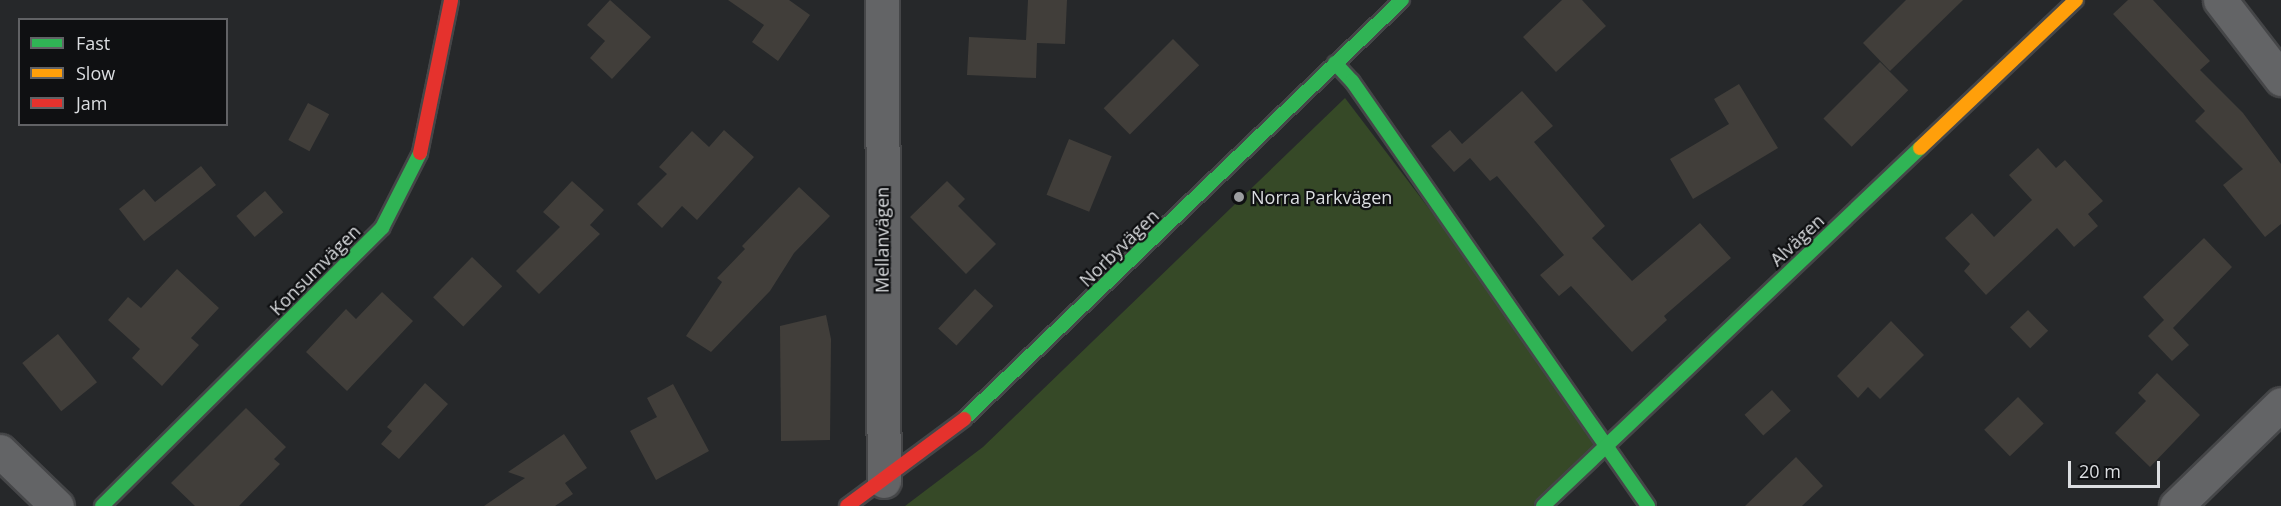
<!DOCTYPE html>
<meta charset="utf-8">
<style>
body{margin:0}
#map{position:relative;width:2281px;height:506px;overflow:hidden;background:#26282a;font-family:"Open Sans",sans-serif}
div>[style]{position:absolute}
.green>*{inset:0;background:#364927}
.building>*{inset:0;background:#413e3a;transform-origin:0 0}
.roads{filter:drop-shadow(2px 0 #454648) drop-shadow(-2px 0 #454648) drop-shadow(0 2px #454648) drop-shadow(0 -2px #454648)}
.street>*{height:33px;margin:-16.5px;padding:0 16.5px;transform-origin:16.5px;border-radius:16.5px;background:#636466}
.fast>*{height:14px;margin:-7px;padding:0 7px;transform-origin:7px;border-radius:7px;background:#30b455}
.slow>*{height:14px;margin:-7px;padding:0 7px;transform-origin:7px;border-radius:7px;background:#ff9f0a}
.jam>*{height:14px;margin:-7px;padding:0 7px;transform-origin:7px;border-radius:7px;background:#e5322d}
.dots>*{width:16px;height:16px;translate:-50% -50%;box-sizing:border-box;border:3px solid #0f1012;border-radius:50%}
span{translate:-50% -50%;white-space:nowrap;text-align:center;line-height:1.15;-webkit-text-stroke:4.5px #0f1012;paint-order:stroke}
.poi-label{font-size:18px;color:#dcdee1}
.left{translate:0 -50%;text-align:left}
.street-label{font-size:18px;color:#dcdee1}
.legend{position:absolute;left:18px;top:18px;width:210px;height:108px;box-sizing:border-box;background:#0f1012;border:2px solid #616265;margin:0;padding:8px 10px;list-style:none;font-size:18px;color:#dcdee1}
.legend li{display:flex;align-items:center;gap:12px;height:30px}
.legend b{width:30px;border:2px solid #616265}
.scale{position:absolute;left:2068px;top:461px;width:92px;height:27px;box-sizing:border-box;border:3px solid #dcdee1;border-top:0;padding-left:8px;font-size:18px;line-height:21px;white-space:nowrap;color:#dcdee1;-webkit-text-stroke:4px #0f1012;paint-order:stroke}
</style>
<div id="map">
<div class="green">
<i style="clip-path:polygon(1345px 98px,1608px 444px,1543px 506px,905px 506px,983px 447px)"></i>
</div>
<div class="building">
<i style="clip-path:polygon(610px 0,651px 37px,612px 79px,590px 58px,605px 41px,587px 25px)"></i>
<i style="clip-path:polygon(728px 0,789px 0,810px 15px,778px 61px,752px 42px,764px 25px)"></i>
<i style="clip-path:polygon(1028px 0,1067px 0,1065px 44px,1037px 43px,1036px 78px,967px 75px,969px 37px,1026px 40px)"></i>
<i style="clip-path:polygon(1562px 0,1582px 0,1606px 26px,1556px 72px,1523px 37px)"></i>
<i style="clip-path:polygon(1906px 0,1963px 0,1890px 71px,1863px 43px)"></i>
<i style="clip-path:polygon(2128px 0,2153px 0,2210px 61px,2200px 70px,2243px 113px,2281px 164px,2281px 224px,2265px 237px,2223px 185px,2243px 169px,2195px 121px,2205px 111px,2113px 14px)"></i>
<i style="left:1173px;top:39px;width:37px;height:98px;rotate:45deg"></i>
<i style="left:1880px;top:62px;width:40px;height:80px;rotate:45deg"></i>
<i style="clip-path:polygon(1739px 84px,1778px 148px,1693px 199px,1670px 159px,1729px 124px,1714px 99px)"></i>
<i style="clip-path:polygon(1522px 91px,1553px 126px,1534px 142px,1605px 226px,1592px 238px,1632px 281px,1700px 223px,1731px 258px,1664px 316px,1667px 320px,1632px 352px,1571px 286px,1559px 296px,1540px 275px,1564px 255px,1497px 176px,1490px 181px,1470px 158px,1454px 172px,1431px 146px,1450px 130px,1462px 144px)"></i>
<i style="left:308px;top:103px;width:24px;height:42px;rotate:28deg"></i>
<i style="clip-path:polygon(724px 130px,754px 157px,697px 220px,682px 206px,662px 228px,637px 204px,667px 174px,659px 167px,692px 131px,709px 147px)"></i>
<i style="left:1069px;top:139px;width:46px;height:60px;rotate:22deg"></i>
<i style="clip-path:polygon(2038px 148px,2056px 168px,2065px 160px,2103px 201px,2088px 214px,2098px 226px,2074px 247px,2057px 228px,1986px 295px,1964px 271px,1970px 264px,1945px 238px,1972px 213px,1994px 237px,2032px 200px,2009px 175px)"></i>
<i style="clip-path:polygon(201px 166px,216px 185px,144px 241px,119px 209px,144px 189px,155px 202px)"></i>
<i style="clip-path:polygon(572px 181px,604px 210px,590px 225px,600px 234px,539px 294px,516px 271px,560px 227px,543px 212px)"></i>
<i style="clip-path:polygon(947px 181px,965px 199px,958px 206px,996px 244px,966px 274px,910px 217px)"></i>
<i style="clip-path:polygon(799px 187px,830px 216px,794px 253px,770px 291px,711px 352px,686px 336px,722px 282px,717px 278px,745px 249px,742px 246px)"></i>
<i style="left:265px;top:191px;width:28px;height:38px;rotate:49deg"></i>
<i style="clip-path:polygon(2204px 238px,2232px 267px,2173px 328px,2189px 345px,2172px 361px,2148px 336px,2164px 320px,2143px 297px)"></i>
<i style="left:472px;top:257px;width:42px;height:56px;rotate:44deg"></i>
<i style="clip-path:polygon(177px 269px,219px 308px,191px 338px,199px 345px,162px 386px,132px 358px,140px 349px,108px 320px,128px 297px,141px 308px)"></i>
<i style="left:975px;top:289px;width:25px;height:54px;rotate:43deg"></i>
<i style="clip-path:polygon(382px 292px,413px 321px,347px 391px,306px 352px,346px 309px,356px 319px)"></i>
<i style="left:2028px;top:310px;width:29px;height:25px;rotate:46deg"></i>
<i style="clip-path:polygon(826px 315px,831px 339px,830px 440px,781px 441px,780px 326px)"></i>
<i style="clip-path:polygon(1891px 321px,1924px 355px,1880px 399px,1868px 387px,1858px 398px,1837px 376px)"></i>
<i style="left:58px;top:334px;width:62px;height:46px;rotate:51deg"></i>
<i style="clip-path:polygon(2157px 373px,2200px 415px,2150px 467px,2115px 433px,2146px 401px,2138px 393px)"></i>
<i style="clip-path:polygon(425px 383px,448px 404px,399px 459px,381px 444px,392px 431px,387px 427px)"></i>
<i style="clip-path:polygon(673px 384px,709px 451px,656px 480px,630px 431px,657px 417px,647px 398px)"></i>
<i style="left:1772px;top:390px;width:28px;height:37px;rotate:48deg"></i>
<i style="left:2018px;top:397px;width:37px;height:47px;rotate:46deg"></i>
<i style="clip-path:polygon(246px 408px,286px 447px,274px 459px,280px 464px,239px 506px,195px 506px,171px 483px)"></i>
<i style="clip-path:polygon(564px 434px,587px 468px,565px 483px,573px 494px,555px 506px,484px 506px,525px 478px,508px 472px)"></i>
<i style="clip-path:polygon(1796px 457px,1823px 486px,1802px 506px,1745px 506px)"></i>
</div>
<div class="roads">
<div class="street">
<i style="left:882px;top:0;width:481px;rotate:89.8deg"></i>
<i style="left:2220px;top:0;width:100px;rotate:52.3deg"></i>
<i style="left:0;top:451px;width:79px;rotate:44deg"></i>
<i style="left:2176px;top:506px;width:146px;rotate:-44.2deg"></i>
</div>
<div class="fast">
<i style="left:1335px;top:63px;width:25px;rotate:47deg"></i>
<i style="left:1352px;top:81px;width:518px;rotate:55.14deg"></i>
<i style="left:964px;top:419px;width:606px;rotate:-43.73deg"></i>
<i style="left:102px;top:506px;width:395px;rotate:-44.8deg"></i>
<i style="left:382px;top:228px;width:84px;rotate:-63.1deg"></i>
<i style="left:1543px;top:506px;width:520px;rotate:-43.52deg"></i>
</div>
<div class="slow">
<i style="left:1920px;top:148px;width:215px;rotate:-43.5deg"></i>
</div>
<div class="jam">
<i style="left:420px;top:153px;width:156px;rotate:-78.5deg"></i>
<i style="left:847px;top:506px;width:146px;rotate:-36.6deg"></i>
</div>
</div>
<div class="dots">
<i style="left:1239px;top:197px;background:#9c9ea1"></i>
</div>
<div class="poi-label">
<span class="left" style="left:1251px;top:197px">Norra Parkvägen</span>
</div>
<div class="street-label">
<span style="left:882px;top:240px;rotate:-90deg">Mellanvägen</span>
<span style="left:1797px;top:240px;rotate:-43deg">Alvägen</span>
<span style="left:1119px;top:248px;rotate:-44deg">Norbyvägen</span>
<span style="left:315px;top:270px;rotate:-45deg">Konsumvägen</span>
</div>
<ul class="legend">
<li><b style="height:8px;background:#30b455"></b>Fast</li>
<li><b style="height:8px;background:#ff9f0a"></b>Slow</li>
<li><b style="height:8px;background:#e5322d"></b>Jam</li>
</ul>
<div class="scale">20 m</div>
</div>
